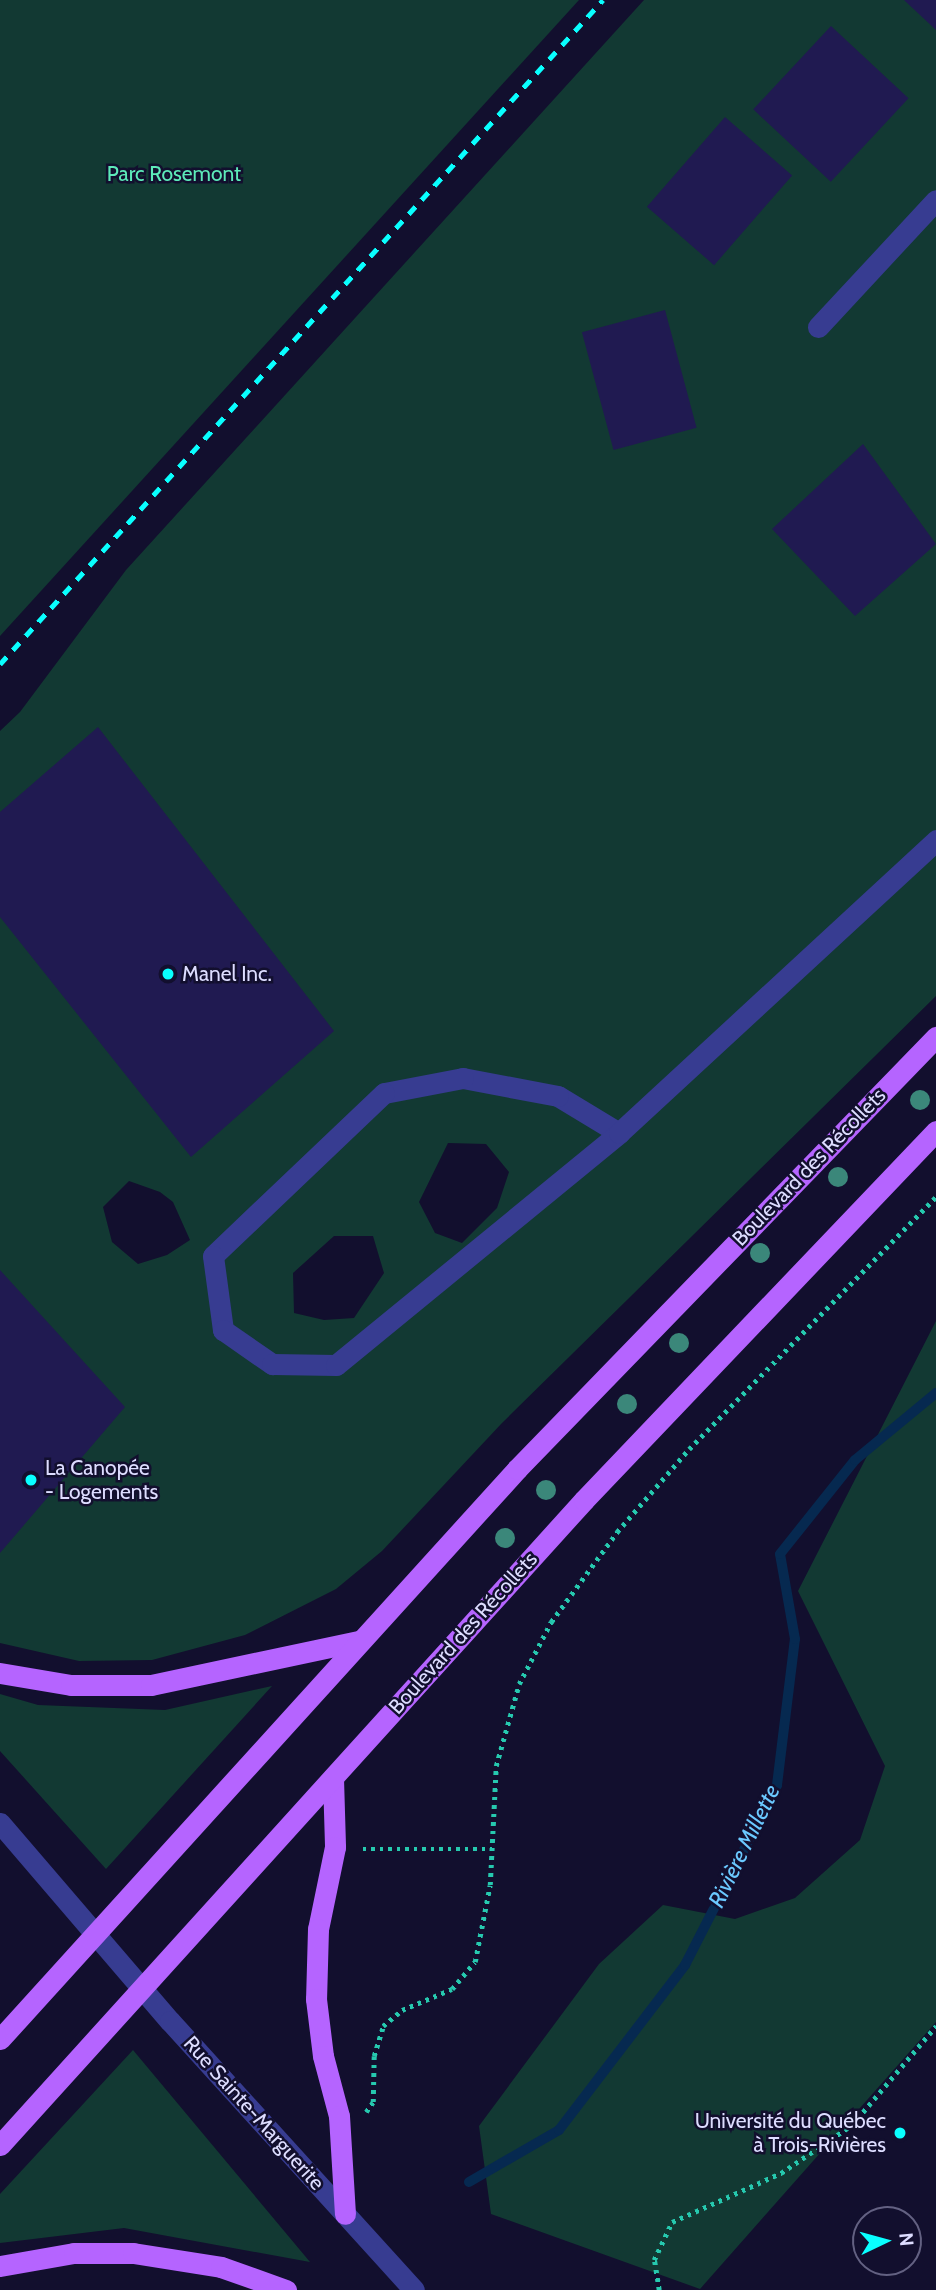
<!DOCTYPE html>
<meta charset="utf-8">
<style>
body{margin:0}
#map{position:relative;width:936px;height:2290px;overflow:hidden;background:#120f2e;font-family:Cabin,sans-serif}
div>[style]{position:absolute}
.green>*{inset:0;background:#123933}
.stream>*{height:10px;margin:-5px;padding:0 5px;transform-origin:5px;border-radius:5px;background:#062950}
.building>*{inset:0;background:#201a51;transform-origin:0 0}
.path>*{height:4.5px;margin-top:-2.25px;transform-origin:0;background:repeating-linear-gradient(90deg,#26c9af 0 3.5px,transparent 0 8.5px)}
.minor>*{height:21px;margin:-10.5px;padding:0 10.5px;transform-origin:10.5px;border-radius:10.5px;background:#373c91}
.major>*{height:21px;margin:-10.5px;padding:0 10.5px;transform-origin:10.5px;border-radius:10.5px;background:#b564ff}
.rail>*{height:5px;margin-top:-2.5px;transform-origin:0;background:repeating-linear-gradient(90deg,#09ffff 0 10px,transparent 0 19px)}
.trees>*{width:20px;height:20px;margin:-10px;border-radius:50%;background:#3b877a}
.dots>*{width:19px;height:19px;translate:-50% -50%;box-sizing:border-box;border:4px solid #120f2e;border-radius:50%}
span{translate:-50% -50%;white-space:nowrap;text-align:center;line-height:1.15;-webkit-text-stroke:5px #120f2e;paint-order:stroke}
.park-label{font-size:21px;color:#5deab9}
.poi-label{font-size:21px;color:#ddf}
.left{translate:0 -50%;text-align:left}
.right{translate:-100% -50%;text-align:right}
.street-label{font-size:21px;color:#ddf}
.water-label{font-size:23px;color:#6bc9ff;font-style:italic}
.north{position:absolute;left:852px;top:2206px;width:70px;height:70px;box-sizing:border-box;background:#120f2e;border:2px solid #636182;border-radius:50%;rotate:85deg;font-size:19px;font-weight:700;line-height:28px;text-align:center;color:#ddf}
.north::after{content:'';display:block;margin:auto;width:24px;height:32px;background:#09ffff;clip-path:polygon(50% 0,100% 100%,50% 72%,0 100%)}
</style>
<div id="map">
<div class="green">
<i style="clip-path:polygon(0 0,579px 0,0 636px)"></i>
<i style="clip-path:polygon(evenodd,644px 0,936px 0,936px 996px,502px 1423px,382px 1551px,336px 1589px,245px 1635px,152px 1660px,79px 1661px,0 1643px,0 731px,20px 712px,126px 570px,644px 0,448px 1143px,486px 1144px,509px 1172px,497px 1208px,462px 1243px,435px 1233px,419px 1202px,448px 1143px,644px 0,129px 1181px,160px 1192px,173px 1202px,190px 1240px,167px 1255px,138px 1264px,112px 1242px,103px 1207px,129px 1181px,644px 0,334px 1236px,373px 1236px,384px 1273px,354px 1318px,324px 1320px,294px 1313px,293px 1273px,334px 1236px)"></i>
<i style="clip-path:polygon(936px 1321px,936px 2022px,700px 2289px,491px 2214px,479px 2126px,599px 1964px,663px 1905px,735px 1919px,795px 1898px,860px 1840px,885px 1766px,798px 1591px)"></i>
<i style="clip-path:polygon(272px 1686px,106px 1869px,0 1751px,0 1694px,38px 1705px,165px 1710px)"></i>
<i style="clip-path:polygon(133px 2050px,310px 2262px,124px 2228px,0 2243px,0 2194px)"></i>
</div>
<div class="stream">
<i style="left:469px;top:2182px;width:104px;rotate:-30deg"></i>
<i style="left:559px;top:2130px;width:208px;rotate:-52.6deg"></i>
<i style="left:685px;top:1965px;width:202px;rotate:-62.9deg"></i>
<i style="left:777px;top:1785px;width:147px;rotate:-83deg"></i>
<i style="left:795px;top:1639px;width:86px;rotate:-100deg"></i>
<i style="left:780px;top:1554px;width:120px;rotate:-51.4deg"></i>
<i style="left:855px;top:1460px;width:105px;rotate:-39.6deg"></i>
</div>
<div class="building">
<i style="clip-path:polygon(904px 0,936px 0,936px 30px)"></i>
<i style="left:831px;top:26px;width:106px;height:114px;rotate:43deg"></i>
<i style="left:725px;top:117px;width:89px;height:119px;rotate:41deg"></i>
<i style="left:665px;top:310px;width:122px;height:86px;rotate:75deg"></i>
<i style="clip-path:polygon(863px 444px,936px 544px,855px 616px,772px 529px)"></i>
<i style="clip-path:polygon(98px 727px,334px 1031px,191px 1157px,0 917px,0 812px)"></i>
<i style="clip-path:polygon(0 1270px,125px 1407px,0 1553px)"></i>
</div>
<div class="path">
<i style="left:363px;top:1849px;width:129px"></i>
<i style="left:366px;top:2112px;width:12px;rotate:-55deg"></i>
<i style="left:373px;top:2102px;width:46px;rotate:-88.8deg"></i>
<i style="left:374px;top:2056px;width:31px;rotate:-73deg"></i>
<i style="left:383px;top:2026px;width:25px;rotate:-40deg"></i>
<i style="left:402px;top:2010px;width:54px;rotate:-22.8deg"></i>
<i style="left:452px;top:1989px;width:35px;rotate:-50deg"></i>
<i style="left:475px;top:1962px;width:78px;rotate:-79deg"></i>
<i style="left:490px;top:1885px;width:119px;rotate:-87.1deg"></i>
<i style="left:496px;top:1766px;width:85px;rotate:-74.3deg"></i>
<i style="left:519px;top:1684px;width:70px;rotate:-62.7deg"></i>
<i style="left:551px;top:1622px;width:112px;rotate:-53.7deg"></i>
<i style="left:617px;top:1532px;width:110px;rotate:-49.1deg"></i>
<i style="left:689px;top:1449px;width:353px;rotate:-45.6deg"></i>
<i style="left:659px;top:2290px;width:30px;rotate:-99deg"></i>
<i style="left:654px;top:2260px;width:42px;rotate:-64.7deg"></i>
<i style="left:672px;top:2222px;width:120px;rotate:-24.2deg"></i>
<i style="left:781px;top:2173px;width:86px;rotate:-34.1deg"></i>
<i style="left:852px;top:2125px;width:130px;rotate:-49.7deg"></i>
</div>
<div class="minor">
<i style="left:818px;top:327px;width:173px;rotate:-47.1deg"></i>
<i style="left:619px;top:1133px;width:71px;rotate:-148.8deg"></i>
<i style="left:558px;top:1096px;width:97px;rotate:-169.3deg"></i>
<i style="left:463px;top:1078px;width:80px;rotate:169.2deg"></i>
<i style="left:384px;top:1093px;width:236px;rotate:136.4deg"></i>
<i style="left:213px;top:1256px;width:75px;rotate:82.3deg"></i>
<i style="left:223px;top:1330px;width:60px;rotate:34.8deg"></i>
<i style="left:272px;top:1364px;width:64px;rotate:0.9deg"></i>
<i style="left:336px;top:1365px;width:366px;rotate:-39.3deg"></i>
<i style="left:619px;top:1133px;width:432px;rotate:-42.7deg"></i>
<i style="left:0;top:1823px;width:261px;rotate:49.4deg"></i>
<i style="left:170px;top:2021px;width:363px;rotate:47.8deg"></i>
</div>
<div class="major">
<i style="left:0;top:1673px;width:72px;rotate:9.6deg"></i>
<i style="left:71px;top:1685px;width:80px"></i>
<i style="left:151px;top:1685px;width:212px;rotate:-12deg"></i>
<i style="left:333px;top:1778px;width:69px;rotate:88.3deg"></i>
<i style="left:335px;top:1847px;width:84px;rotate:101.7deg"></i>
<i style="left:318px;top:1929px;width:70px;rotate:91.6deg"></i>
<i style="left:316px;top:1999px;width:57px;rotate:83deg"></i>
<i style="left:323px;top:2056px;width:62px;rotate:75.1deg"></i>
<i style="left:339px;top:2116px;width:98px;rotate:86.5deg"></i>
<i style="left:0;top:2039px;width:770px;rotate:-47.79deg"></i>
<i style="left:517px;top:1469px;width:602px;rotate:-45.88deg"></i>
<i style="left:0;top:2145px;width:870px;rotate:-47.84deg"></i>
<i style="left:584px;top:1500px;width:510px;rotate:-46.35deg"></i>
<i style="left:0;top:2266px;width:75px;rotate:-10deg"></i>
<i style="left:74px;top:2253px;width:59px"></i>
<i style="left:133px;top:2253px;width:89px;rotate:9deg"></i>
<i style="left:221px;top:2267px;width:69px;rotate:19.5deg"></i>
</div>
<div class="rail">
<i style="left:0;top:664px;width:897px;rotate:-47.76deg"></i>
</div>
<div class="trees">
<i style="left:920px;top:1100px"></i>
<i style="left:838px;top:1177px"></i>
<i style="left:760px;top:1253px"></i>
<i style="left:679px;top:1343px"></i>
<i style="left:627px;top:1404px"></i>
<i style="left:546px;top:1490px"></i>
<i style="left:505px;top:1538px"></i>
</div>
<div class="dots">
<i style="left:168px;top:974px;background:#09ffff"></i>
<i style="left:31px;top:1480px;background:#09ffff"></i>
<i style="left:900px;top:2133px;background:#09ffff"></i>
</div>
<div class="park-label">
<span style="left:174px;top:174px">Parc Rosemont</span>
</div>
<div class="poi-label">
<span class="left" style="left:182px;top:974px">Manel Inc.</span>
<span class="left" style="left:45px;top:1480px">La Canopée<br>- Logements</span>
<span class="right" style="left:886px;top:2133px">Université du Québec<br>à Trois-Rivières</span>
</div>
<div class="street-label">
<span style="left:809px;top:1167px;rotate:-46deg">Boulevard des Récollets</span>
<span style="left:463px;top:1633px;rotate:-48deg">Boulevard des Récollets</span>
<span style="left:254px;top:2113px;rotate:48deg">Rue Sainte-Marguerite</span>
</div>
<div class="water-label">
<span style="left:744px;top:1846px;rotate:-64deg">Rivière Millette</span>
</div>
<div class="north">N</div>
</div>
